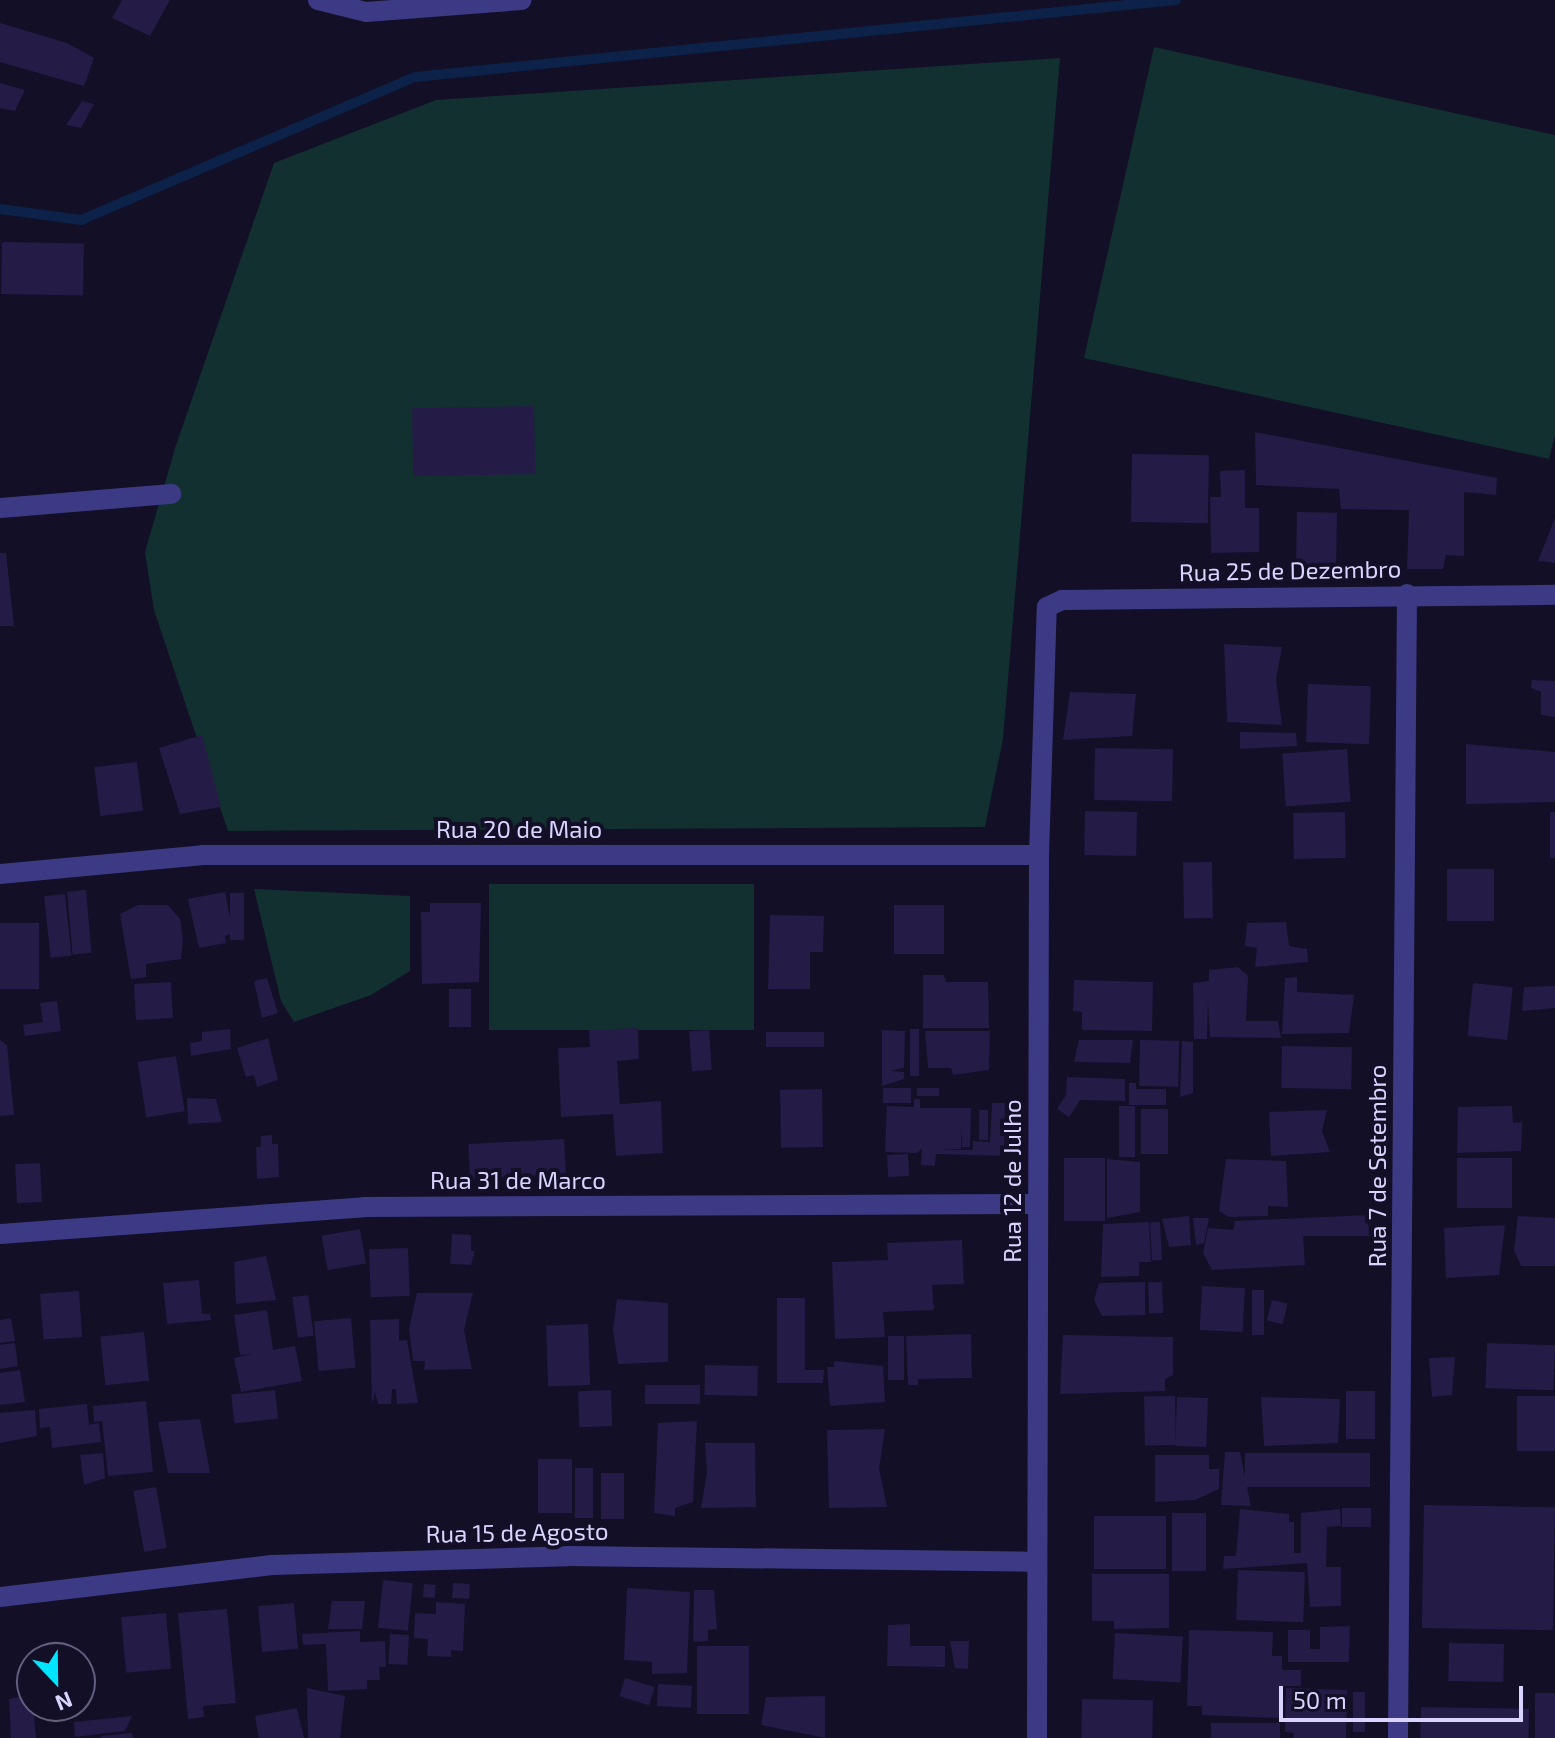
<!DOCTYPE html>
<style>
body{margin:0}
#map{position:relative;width:1555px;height:1738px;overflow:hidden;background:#130f26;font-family:"Exo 2",sans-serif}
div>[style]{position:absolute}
.green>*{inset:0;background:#12302f;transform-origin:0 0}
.stream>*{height:10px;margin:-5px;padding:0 5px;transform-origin:5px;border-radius:5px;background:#0c2248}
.building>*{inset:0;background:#241b47;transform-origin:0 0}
.street>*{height:20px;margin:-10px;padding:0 10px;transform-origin:10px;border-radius:10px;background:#3d3a85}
span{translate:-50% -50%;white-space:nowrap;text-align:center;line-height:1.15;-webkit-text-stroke:8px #130f26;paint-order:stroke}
.street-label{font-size:24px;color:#d9d4ff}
.north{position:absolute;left:16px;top:1642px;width:80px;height:80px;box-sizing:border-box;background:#130f26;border:2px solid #625e7d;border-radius:50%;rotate:158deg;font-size:22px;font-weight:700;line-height:32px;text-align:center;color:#d9d4ff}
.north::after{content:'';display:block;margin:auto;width:28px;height:36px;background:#00e5ff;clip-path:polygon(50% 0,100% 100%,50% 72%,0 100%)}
.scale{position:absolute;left:1279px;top:1686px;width:244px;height:36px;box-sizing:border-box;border:4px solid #d9d4ff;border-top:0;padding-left:10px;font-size:24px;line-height:28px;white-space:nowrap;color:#d9d4ff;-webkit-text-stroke:6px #130f26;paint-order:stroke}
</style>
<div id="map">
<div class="green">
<i style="clip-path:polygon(1154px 47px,1555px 135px,1555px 435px,1549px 459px,1084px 358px)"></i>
<i style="clip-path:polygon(1060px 58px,1003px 739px,985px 827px,228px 831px,154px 610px,145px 552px,176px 445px,274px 163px,436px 100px)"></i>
<i style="left:489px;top:884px;width:265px;height:146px"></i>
<i style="clip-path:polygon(254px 889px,410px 896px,410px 971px,371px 995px,294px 1022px,281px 1001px)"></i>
</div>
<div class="stream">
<i style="left:0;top:209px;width:82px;rotate:7.7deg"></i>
<i style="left:81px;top:220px;width:363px;rotate:-23.2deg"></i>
<i style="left:415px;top:77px;width:765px;rotate:-5.78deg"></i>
</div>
<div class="building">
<i style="clip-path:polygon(122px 0,170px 0,150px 36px,112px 18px)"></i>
<i style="clip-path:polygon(0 23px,67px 43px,94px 58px,84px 86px,0 62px)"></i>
<i style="clip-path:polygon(0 83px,25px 90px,15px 111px,0 108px)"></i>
<i style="clip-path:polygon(82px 101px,94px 104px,81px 128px,66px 125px)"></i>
<i style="left:2px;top:242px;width:82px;height:52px;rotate:1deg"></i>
<i style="left:534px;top:406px;width:68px;height:122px;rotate:89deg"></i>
<i style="clip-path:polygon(1255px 432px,1497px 478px,1496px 495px,1464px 492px,1464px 556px,1446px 555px,1443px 569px,1407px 569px,1409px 510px,1341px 509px,1339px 489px,1256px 485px)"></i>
<i style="left:1132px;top:454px;width:77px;height:68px;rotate:1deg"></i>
<i style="clip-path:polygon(1245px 470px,1245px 508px,1259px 508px,1259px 552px,1211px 553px,1210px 497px,1221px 497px,1220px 471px)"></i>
<i style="left:1297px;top:512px;width:40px;height:52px;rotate:1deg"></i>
<i style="clip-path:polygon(1555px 518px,1555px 563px,1538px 561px)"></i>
<i style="clip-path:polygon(0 553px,6px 553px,14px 626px,0 626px)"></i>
<i style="clip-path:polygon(1224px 644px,1282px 647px,1276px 679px,1282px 725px,1227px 722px)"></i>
<i style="clip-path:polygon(1532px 680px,1555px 681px,1555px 717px,1541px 715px,1541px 692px,1531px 688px)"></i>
<i style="left:1308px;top:684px;width:63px;height:58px;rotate:2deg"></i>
<i style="clip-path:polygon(1070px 692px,1136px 694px,1132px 736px,1063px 740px)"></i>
<i style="clip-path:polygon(1240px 732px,1296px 733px,1297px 746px,1240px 749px)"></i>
<i style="clip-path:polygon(202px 735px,221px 807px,180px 814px,159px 748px)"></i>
<i style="clip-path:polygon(1466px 744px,1555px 752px,1555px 802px,1466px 804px)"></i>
<i style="left:1095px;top:748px;width:78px;height:52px;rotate:1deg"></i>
<i style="left:1347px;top:749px;width:53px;height:65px;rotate:86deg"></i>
<i style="left:137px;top:762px;width:49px;height:43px;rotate:83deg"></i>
<i style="left:1085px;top:811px;width:52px;height:44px;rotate:1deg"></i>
<i style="left:1345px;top:812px;width:46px;height:52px;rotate:89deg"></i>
<i style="left:1550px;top:812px;width:5px;height:46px"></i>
<i style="left:1212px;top:862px;width:56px;height:29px;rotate:89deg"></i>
<i style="left:1494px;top:869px;width:52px;height:47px;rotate:90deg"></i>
<i style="left:86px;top:890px;width:63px;height:19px;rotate:85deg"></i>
<i style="clip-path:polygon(225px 892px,233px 933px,225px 936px,226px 943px,199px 948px,188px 899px)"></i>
<i style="left:230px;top:893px;width:14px;height:47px"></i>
<i style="left:65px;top:894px;width:62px;height:21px;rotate:84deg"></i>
<i style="clip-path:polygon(430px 903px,481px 903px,479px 982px,422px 984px,421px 912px,430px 912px)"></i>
<i style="clip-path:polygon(138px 905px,168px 905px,180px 919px,183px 938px,181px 959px,146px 964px,146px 977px,131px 979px,120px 914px)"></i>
<i style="left:944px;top:905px;width:49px;height:50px;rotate:90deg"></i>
<i style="clip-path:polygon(770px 915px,824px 916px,823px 952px,810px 952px,810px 989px,768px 989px)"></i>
<i style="clip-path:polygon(1286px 922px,1289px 946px,1307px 949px,1308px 962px,1255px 967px,1257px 948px,1245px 946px,1247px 923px)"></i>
<i style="left:0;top:923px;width:39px;height:66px"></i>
<i style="clip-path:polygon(1238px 967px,1248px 976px,1246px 1021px,1278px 1021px,1281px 1038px,1210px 1037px,1208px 1001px,1207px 1039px,1194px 1039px,1193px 983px,1209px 981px,1209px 970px)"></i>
<i style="clip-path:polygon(923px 975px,944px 975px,946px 982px,988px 982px,989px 1028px,923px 1028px)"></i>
<i style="clip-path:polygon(1297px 977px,1297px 992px,1354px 995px,1349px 1033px,1282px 1034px,1285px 978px)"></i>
<i style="clip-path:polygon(267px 978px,278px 1013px,262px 1018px,254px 981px)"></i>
<i style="clip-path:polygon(1074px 980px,1153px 982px,1152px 1031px,1082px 1030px,1082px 1012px,1073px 1011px)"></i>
<i style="left:171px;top:982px;width:36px;height:37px;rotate:87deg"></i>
<i style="left:1473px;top:983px;width:40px;height:53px;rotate:6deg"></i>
<i style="clip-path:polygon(1555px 986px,1555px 1008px,1522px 1011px,1524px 987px)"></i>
<i style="left:449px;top:989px;width:22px;height:38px"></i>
<i style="clip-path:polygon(57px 1001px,61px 1031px,25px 1036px,23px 1025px,43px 1022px,40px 1003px)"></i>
<i style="clip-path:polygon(638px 1028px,639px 1059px,617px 1061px,620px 1104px,661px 1101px,663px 1153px,616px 1156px,613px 1114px,561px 1117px,558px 1048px,590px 1047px,589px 1030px)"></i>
<i style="clip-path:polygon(230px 1029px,231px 1049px,191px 1056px,190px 1043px,202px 1041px,202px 1032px)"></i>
<i style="left:910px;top:1029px;width:9px;height:47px"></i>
<i style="left:709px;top:1030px;width:40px;height:20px;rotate:86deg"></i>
<i style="clip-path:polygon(882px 1030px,905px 1031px,904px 1068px,890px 1071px,904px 1072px,904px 1079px,882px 1086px)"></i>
<i style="clip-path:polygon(925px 1031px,990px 1031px,989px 1070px,953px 1075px,951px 1068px,928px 1068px)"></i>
<i style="left:824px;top:1032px;width:15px;height:58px;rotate:90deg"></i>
<i style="clip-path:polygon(268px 1038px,278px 1080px,257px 1087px,254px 1075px,246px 1077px,237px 1048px)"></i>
<i style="clip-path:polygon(0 1040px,7px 1045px,14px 1115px,0 1116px)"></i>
<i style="clip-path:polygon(1079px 1040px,1133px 1040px,1130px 1063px,1074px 1062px)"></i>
<i style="left:1140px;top:1040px;width:39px;height:46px;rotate:1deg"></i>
<i style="clip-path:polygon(1182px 1041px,1193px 1042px,1193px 1093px,1180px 1097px)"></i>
<i style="left:1282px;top:1046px;width:70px;height:42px;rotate:1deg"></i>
<i style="left:176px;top:1056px;width:56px;height:39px;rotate:81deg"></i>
<i style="clip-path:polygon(1067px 1077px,1125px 1079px,1125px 1101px,1080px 1100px,1069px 1117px,1057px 1109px,1066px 1095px)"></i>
<i style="clip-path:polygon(1129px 1083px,1136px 1083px,1136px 1089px,1166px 1089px,1166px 1105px,1129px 1105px)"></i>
<i style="left:911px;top:1088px;width:15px;height:28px;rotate:90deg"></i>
<i style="left:917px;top:1088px;width:22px;height:8px"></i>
<i style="left:822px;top:1089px;width:58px;height:42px;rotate:89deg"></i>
<i style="clip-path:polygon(187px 1098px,216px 1099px,222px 1122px,188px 1124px)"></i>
<i style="clip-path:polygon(914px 1099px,920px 1099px,920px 1108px,971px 1108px,970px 1147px,962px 1147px,961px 1127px,961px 1149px,940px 1150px,973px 1150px,973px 1141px,990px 1142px,992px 1103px,1005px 1103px,1004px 1156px,936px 1154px,935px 1166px,921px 1165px,922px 1148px,917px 1153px,885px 1152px,887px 1106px,914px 1107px)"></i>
<i style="left:1135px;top:1106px;width:51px;height:16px;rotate:90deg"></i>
<i style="clip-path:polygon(1512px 1106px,1513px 1123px,1522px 1122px,1521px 1151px,1457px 1153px,1458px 1107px)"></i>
<i style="left:1141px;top:1109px;width:27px;height:45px"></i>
<i style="left:979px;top:1110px;width:9px;height:30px"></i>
<i style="clip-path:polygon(1327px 1110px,1322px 1131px,1330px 1152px,1271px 1156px,1269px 1112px)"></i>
<i style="clip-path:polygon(272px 1135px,272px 1144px,278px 1144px,279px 1177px,257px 1179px,256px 1147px,261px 1147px,261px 1136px)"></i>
<i style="left:564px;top:1139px;width:35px;height:96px;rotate:87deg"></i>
<i style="left:908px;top:1154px;width:22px;height:21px;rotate:87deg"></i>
<i style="left:1064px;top:1158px;width:41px;height:63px"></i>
<i style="left:1457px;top:1158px;width:55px;height:50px"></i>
<i style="clip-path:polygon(1107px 1159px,1140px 1162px,1140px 1212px,1107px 1218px)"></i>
<i style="clip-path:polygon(1226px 1159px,1286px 1161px,1288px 1207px,1268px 1206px,1268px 1216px,1229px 1217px,1219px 1211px)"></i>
<i style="left:40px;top:1163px;width:39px;height:25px;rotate:87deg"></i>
<i style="clip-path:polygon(1368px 1215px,1369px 1236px,1303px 1236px,1305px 1265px,1212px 1270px,1203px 1253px,1208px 1228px,1233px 1230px,1235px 1221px)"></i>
<i style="clip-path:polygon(1189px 1216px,1191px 1245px,1169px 1247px,1162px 1219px)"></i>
<i style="clip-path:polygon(1518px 1216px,1555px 1218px,1555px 1266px,1521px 1266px,1514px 1250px)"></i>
<i style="clip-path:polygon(1193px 1218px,1209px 1218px,1204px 1243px,1196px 1245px)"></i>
<i style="clip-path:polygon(1149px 1222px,1151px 1262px,1139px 1262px,1139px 1276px,1101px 1277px,1103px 1224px)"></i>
<i style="left:1160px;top:1222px;width:38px;height:10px;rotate:87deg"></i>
<i style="clip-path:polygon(1505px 1225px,1499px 1275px,1446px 1278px,1444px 1228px)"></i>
<i style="left:360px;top:1229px;width:35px;height:39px;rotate:80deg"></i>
<i style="clip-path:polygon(452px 1234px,471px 1235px,471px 1251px,475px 1251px,471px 1265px,450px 1264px)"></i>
<i style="clip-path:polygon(962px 1240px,964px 1284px,932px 1285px,934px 1310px,883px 1312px,885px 1337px,835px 1339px,832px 1262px,888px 1260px,887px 1243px)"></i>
<i style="left:408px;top:1248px;width:48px;height:39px;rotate:88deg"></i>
<i style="clip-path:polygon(266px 1256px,276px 1300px,236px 1304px,234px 1262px)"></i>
<i style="clip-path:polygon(199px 1280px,202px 1314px,210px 1314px,211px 1320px,167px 1324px,163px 1283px)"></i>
<i style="clip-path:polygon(1145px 1282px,1145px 1315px,1102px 1316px,1094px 1300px,1099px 1283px)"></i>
<i style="left:1162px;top:1282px;width:31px;height:14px;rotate:88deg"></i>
<i style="left:1202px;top:1286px;width:43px;height:44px;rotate:3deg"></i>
<i style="left:1252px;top:1290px;width:12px;height:45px"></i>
<i style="left:79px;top:1291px;width:46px;height:39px;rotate:86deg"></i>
<i style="clip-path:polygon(417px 1293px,473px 1293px,464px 1330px,472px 1369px,424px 1370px,425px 1361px,413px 1361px,409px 1328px)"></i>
<i style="left:308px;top:1295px;width:41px;height:16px;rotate:82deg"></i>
<i style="clip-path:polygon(777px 1298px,805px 1298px,805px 1370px,824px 1370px,823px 1383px,777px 1383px)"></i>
<i style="clip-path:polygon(617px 1299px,668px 1303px,668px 1362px,618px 1364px,613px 1330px)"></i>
<i style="left:1272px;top:1300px;width:16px;height:21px;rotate:14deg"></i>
<i style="clip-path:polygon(267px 1310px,273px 1350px,295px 1346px,302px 1381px,241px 1392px,234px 1358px,253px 1354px,240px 1355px,234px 1315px)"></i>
<i style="clip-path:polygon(11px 1318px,15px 1341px,0 1343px,0 1320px)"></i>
<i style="left:351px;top:1318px;width:50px;height:37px;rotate:85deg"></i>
<i style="clip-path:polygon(399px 1319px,399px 1341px,407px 1340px,418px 1403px,397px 1404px,396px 1389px,392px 1389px,391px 1404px,378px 1404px,375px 1392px,372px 1405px,370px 1320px)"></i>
<i style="left:588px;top:1324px;width:61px;height:42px;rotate:88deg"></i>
<i style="left:144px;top:1332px;width:49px;height:44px;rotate:84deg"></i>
<i style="clip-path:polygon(971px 1334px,972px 1378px,918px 1379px,918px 1385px,908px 1385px,906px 1336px)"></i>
<i style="clip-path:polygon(1063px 1335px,1173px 1337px,1173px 1375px,1165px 1379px,1165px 1391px,1060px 1394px)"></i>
<i style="left:888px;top:1336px;width:16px;height:44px"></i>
<i style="clip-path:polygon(15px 1343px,18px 1366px,0 1369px,0 1345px)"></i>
<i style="left:1487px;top:1343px;width:68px;height:45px;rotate:2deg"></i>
<i style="clip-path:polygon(1455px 1357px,1452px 1395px,1432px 1397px,1429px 1358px)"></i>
<i style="clip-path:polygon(834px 1361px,883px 1366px,885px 1402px,830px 1406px,827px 1367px,834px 1367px)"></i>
<i style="left:705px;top:1365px;width:53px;height:30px;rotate:1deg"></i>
<i style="clip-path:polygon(20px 1370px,25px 1402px,0 1405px,0 1373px)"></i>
<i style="left:645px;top:1385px;width:55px;height:19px"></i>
<i style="left:275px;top:1390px;width:29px;height:44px;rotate:84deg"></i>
<i style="left:611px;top:1390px;width:36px;height:33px;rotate:88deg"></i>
<i style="left:1346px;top:1391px;width:29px;height:48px"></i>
<i style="left:1175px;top:1396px;width:49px;height:31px;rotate:89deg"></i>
<i style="left:1517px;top:1396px;width:38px;height:55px"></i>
<i style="left:1177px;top:1397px;width:31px;height:49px;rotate:2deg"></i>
<i style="clip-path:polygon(1261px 1397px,1340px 1399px,1338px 1443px,1264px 1446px)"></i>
<i style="clip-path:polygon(146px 1401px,153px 1472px,108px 1476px,102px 1421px,94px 1422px,93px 1406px)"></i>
<i style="clip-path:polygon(87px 1404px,89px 1425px,99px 1423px,101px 1442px,52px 1448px,50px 1427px,40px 1428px,39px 1409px)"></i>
<i style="clip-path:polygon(35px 1410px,37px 1436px,0 1443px,0 1413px)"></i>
<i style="clip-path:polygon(200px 1419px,210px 1473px,168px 1473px,158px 1422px)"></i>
<i style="clip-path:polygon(697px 1421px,693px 1502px,675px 1508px,675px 1516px,654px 1513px,658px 1423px)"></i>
<i style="clip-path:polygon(885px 1429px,879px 1469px,887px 1507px,829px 1508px,827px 1430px)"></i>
<i style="clip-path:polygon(705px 1443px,755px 1443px,756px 1507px,701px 1508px,707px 1472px)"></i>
<i style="clip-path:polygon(1225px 1452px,1240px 1452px,1251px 1506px,1221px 1505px)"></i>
<i style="clip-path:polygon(103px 1453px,105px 1478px,84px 1485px,80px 1455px)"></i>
<i style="left:1245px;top:1453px;width:125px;height:34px"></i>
<i style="clip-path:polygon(1155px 1455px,1209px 1455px,1209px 1469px,1219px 1469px,1219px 1489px,1195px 1500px,1155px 1502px)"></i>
<i style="left:538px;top:1459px;width:34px;height:54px"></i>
<i style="left:593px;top:1468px;width:50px;height:18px;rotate:90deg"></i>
<i style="left:601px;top:1473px;width:23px;height:46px"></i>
<i style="left:156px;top:1487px;width:62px;height:23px;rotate:80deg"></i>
<i style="left:1424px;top:1505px;width:131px;height:123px;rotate:1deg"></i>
<i style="left:1342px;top:1508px;width:29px;height:19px"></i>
<i style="clip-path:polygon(1240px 1509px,1289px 1514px,1289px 1522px,1294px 1522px,1294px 1553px,1301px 1553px,1301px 1513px,1340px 1509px,1341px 1526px,1327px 1527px,1326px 1567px,1341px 1567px,1341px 1606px,1310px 1607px,1307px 1563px,1223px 1569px,1224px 1556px,1236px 1556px)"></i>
<i style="left:1172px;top:1513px;width:34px;height:58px"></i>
<i style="left:1094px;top:1516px;width:72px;height:53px"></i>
<i style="left:1238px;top:1570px;width:67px;height:50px;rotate:2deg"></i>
<i style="clip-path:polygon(1092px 1574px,1169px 1574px,1169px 1628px,1114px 1629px,1114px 1621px,1092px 1621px)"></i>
<i style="left:383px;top:1580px;width:30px;height:48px;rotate:6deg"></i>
<i style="left:453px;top:1583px;width:17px;height:15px;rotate:3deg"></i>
<i style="left:424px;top:1584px;width:12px;height:13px;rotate:5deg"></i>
<i style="clip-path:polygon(627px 1588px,690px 1592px,687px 1673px,652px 1674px,652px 1662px,624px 1660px)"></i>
<i style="clip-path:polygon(694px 1590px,714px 1590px,717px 1629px,708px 1630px,708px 1641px,693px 1642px)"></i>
<i style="clip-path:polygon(332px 1601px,365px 1601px,362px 1629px,328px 1629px)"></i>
<i style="clip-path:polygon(436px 1602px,465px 1604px,463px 1651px,451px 1650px,451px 1657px,427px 1656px,428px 1639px,414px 1638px,415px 1613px,436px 1614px)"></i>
<i style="left:294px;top:1603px;width:46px;height:36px;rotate:85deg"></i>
<i style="clip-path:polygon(227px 1609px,236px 1703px,203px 1706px,204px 1717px,188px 1719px,178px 1613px)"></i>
<i style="left:166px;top:1613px;width:56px;height:45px;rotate:85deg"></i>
<i style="clip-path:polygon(910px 1624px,910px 1646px,945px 1646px,945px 1667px,887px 1666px,888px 1625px)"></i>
<i style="clip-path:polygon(1350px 1626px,1349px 1662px,1288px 1662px,1288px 1630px,1310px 1630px,1310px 1649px,1320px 1649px,1320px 1627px)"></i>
<i style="clip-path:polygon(1189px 1630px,1273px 1632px,1272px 1656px,1282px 1656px,1282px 1670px,1301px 1670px,1301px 1686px,1281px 1686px,1280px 1718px,1202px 1715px,1202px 1706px,1187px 1706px)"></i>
<i style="clip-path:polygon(360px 1631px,360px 1642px,385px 1641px,386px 1667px,379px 1667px,380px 1680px,367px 1680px,367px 1689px,328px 1691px,326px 1644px,303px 1645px,302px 1634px)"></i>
<i style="left:1115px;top:1633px;width:68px;height:46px;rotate:3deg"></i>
<i style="left:390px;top:1634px;width:19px;height:30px;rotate:3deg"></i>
<i style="clip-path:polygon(950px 1641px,969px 1641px,968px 1669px,955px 1668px)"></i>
<i style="left:1449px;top:1643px;width:55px;height:38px;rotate:1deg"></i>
<i style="left:697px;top:1646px;width:52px;height:68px"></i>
<i style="left:625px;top:1678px;width:31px;height:19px;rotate:17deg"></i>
<i style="left:658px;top:1684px;width:34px;height:22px;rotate:3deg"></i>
<i style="clip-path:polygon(307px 1688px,345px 1696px,340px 1738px,308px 1738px)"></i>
<i style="clip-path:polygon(1286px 1688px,1347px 1690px,1346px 1738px,1293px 1738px,1294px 1733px,1285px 1732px)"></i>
<i style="left:1353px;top:1692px;width:12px;height:40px"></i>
<i style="left:1535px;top:1693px;width:20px;height:45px"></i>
<i style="clip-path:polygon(32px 1694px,36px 1738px,11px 1738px,9px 1699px)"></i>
<i style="clip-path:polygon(825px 1696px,825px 1738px,761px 1725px,766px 1697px)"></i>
<i style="left:1082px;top:1699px;width:71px;height:39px;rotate:1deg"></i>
<i style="left:1421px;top:1707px;width:108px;height:31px;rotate:1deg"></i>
<i style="clip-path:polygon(297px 1708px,304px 1738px,259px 1738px,255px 1716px)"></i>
<i style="clip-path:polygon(132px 1716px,125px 1731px,75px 1737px,74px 1722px)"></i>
<i style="left:1211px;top:1723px;width:69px;height:15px"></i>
<i style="clip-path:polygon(132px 1733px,133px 1738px,101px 1738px,101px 1736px)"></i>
</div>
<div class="street">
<i style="left:318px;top:0;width:49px;rotate:14deg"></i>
<i style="left:366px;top:12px;width:156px;rotate:-4.4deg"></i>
<i style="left:0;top:508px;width:172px;rotate:-4.7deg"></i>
<i style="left:0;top:874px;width:204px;rotate:-5.3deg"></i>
<i style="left:203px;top:855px;width:836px"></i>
<i style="left:0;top:1234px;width:365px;rotate:-4.2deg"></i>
<i style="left:364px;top:1207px;width:674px;rotate:-0.26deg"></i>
<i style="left:0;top:1597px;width:274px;rotate:-6.7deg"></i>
<i style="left:272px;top:1565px;width:296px;rotate:-1.7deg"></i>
<i style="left:568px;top:1556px;width:469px;rotate:0.7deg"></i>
<i style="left:1037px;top:1738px;width:883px;rotate:-89.87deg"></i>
<i style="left:1039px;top:855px;width:248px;rotate:-88.2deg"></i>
<i style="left:1047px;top:607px;width:17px;rotate:-25deg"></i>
<i style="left:1062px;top:600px;width:493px;rotate:-0.6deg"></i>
<i style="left:1398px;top:1738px;width:1144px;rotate:-89.55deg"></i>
</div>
<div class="street-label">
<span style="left:1290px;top:570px;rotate:-1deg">Rua 25 de Dezembro</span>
<span style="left:519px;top:829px">Rua 20 de Maio</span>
<span style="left:1377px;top:1166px;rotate:-90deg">Rua 7 de Setembro</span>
<span style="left:518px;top:1180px">Rua 31 de Marco</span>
<span style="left:1012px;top:1181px;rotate:-90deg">Rua 12 de Julho</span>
<span style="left:517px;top:1532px;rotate:-1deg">Rua 15 de Agosto</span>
</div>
<div class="north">N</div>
<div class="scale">50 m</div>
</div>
